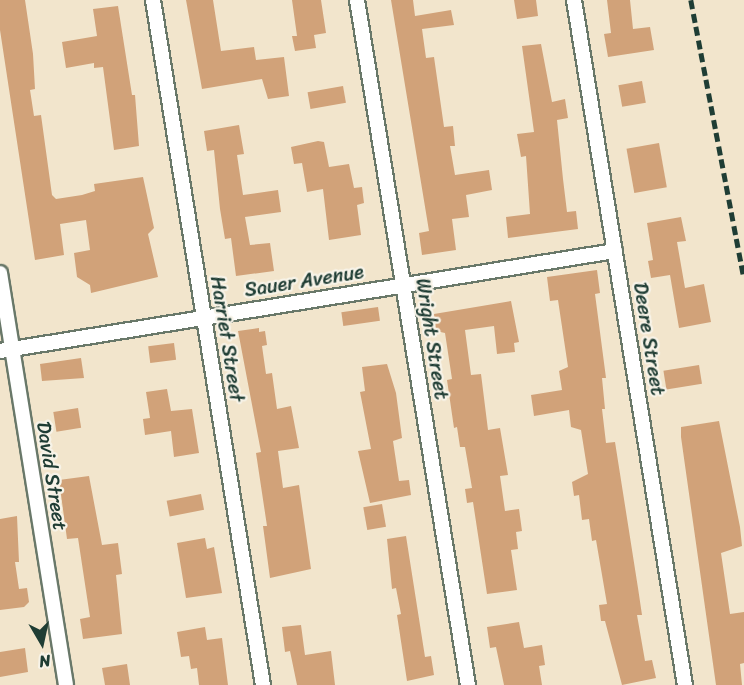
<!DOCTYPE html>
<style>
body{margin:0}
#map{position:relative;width:744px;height:685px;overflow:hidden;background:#f2e5cc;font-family:Sriracha,sans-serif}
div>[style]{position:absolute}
.building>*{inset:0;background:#d1a279;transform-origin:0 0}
.roads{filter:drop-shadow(2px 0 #697869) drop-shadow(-2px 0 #697869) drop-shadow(0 2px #697869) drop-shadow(0 -2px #697869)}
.minor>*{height:14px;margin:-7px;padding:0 7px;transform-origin:7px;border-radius:7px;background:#fff}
.rail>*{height:4.5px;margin-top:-2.25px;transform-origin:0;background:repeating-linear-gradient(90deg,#1f3d34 0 9px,transparent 0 13.5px)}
span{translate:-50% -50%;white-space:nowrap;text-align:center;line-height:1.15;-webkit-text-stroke:4.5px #f7f3e8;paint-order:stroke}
.street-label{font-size:20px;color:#1f3d34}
.north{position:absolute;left:12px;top:613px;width:60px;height:60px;-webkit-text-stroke:4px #f7f3e8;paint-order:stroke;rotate:171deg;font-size:16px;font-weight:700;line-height:24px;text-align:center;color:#1f3d34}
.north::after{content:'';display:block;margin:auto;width:21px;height:27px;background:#1f3d34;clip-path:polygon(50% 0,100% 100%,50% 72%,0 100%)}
</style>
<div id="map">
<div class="building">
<i style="clip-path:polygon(0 0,25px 0,33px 54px,35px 89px,30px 90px,34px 116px,41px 115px,52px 195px,56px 199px,82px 195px,95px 191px,94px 184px,143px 177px,154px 228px,148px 234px,158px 277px,91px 293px,90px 285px,77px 277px,74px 253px,90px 250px,86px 220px,60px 224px,64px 255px,35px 260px,0 30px)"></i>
<i style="clip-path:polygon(186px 0,213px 0,221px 51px,254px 47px,256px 60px,284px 57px,289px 96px,268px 99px,262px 79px,202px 89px)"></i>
<i style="clip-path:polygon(292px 0,321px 0,326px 33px,314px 35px,316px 48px,295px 51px,292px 36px,297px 36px)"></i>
<i style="clip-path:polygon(391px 0,413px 0,415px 16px,451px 10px,454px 25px,422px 29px,426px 58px,434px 57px,444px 127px,453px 126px,455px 146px,450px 146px,455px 175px,489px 170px,492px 190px,466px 195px,469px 217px,452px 219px,456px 250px,422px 255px,419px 233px,429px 231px)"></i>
<i style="clip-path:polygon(514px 0,536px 0,538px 16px,517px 19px)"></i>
<i style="clip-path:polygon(607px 0,630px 0,633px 29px,650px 27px,654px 50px,608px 57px,604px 34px,611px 33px)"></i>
<i style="clip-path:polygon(118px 6px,132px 95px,135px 95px,139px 146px,114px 150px,103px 67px,94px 68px,94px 63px,66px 68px,62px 42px,97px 36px,93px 9px)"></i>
<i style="clip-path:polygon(541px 44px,552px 102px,565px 99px,568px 118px,557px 120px,563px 179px,567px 212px,576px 211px,578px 229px,508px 238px,506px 217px,530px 214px,526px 156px,521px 157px,517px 134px,534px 132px,522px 46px)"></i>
<i style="left:642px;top:81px;width:22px;height:24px;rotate:80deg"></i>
<i style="left:343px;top:86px;width:17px;height:36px;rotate:80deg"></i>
<i style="clip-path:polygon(239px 125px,244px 154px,237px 155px,243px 195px,278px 190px,281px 212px,245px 217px,250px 245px,270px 243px,274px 271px,236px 276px,231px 238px,225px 239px,220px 209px,214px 150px,207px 151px,204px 131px)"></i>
<i style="clip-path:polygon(318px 141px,324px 142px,329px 167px,349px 164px,354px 188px,362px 187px,364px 203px,357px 205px,361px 235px,329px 240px,323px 189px,307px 192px,302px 163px,294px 164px,291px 147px)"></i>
<i style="left:659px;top:143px;width:45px;height:33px;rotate:80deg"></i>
<i style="clip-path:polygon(681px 217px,686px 241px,677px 242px,685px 288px,704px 284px,711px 322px,679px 328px,670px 275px,651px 278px,648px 261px,653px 260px,647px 223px)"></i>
<i style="clip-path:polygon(597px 270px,600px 293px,595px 294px,606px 378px,602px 378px,605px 409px,602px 409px,606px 443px,615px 442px,638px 588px,642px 615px,637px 615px,645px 661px,652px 660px,656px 678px,622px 685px,605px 621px,601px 621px,599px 605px,607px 604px,596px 540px,592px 541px,589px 519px,582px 520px,579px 495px,574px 496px,572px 482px,588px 474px,581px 430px,571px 427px,569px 410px,534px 416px,531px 395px,562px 390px,559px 371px,568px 367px,558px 300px,550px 301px,547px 277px)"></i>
<i style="clip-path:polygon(511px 301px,519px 342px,514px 343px,515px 352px,497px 354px,494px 326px,465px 330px,471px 375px,481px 374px,488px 430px,500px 428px,508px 475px,500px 476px,505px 511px,519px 509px,522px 531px,516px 532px,518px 549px,511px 550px,517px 590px,487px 594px,473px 502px,467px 503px,465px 489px,472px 488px,465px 447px,460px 447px,457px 427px,454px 428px,447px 380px,452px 379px,445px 333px,436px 331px,434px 314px)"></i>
<i style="left:378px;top:307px;width:14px;height:37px;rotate:82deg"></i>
<i style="clip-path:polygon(259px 328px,259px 332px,265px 331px,267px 345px,262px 346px,266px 374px,272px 373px,277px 409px,291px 406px,299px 448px,278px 451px,283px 488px,299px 485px,311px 569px,270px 578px,263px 526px,267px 526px,256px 453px,261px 452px,238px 331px)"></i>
<i style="left:174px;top:343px;width:17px;height:26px;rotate:83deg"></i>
<i style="clip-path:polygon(81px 358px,84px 378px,42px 381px,40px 364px)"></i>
<i style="clip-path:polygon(387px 364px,396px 393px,402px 438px,393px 441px,399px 481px,409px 480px,411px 495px,370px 503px,358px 451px,371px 449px,360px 392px,365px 391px,362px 367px)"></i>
<i style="left:699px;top:365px;width:19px;height:36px;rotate:81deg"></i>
<i style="clip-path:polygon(167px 389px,171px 411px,192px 409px,199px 453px,174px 457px,171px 431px,145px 435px,143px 419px,150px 418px,146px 392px)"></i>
<i style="left:78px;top:408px;width:20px;height:25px;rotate:81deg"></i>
<i style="clip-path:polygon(719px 421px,740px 527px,742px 546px,721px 553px,730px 614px,744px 612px,744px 663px,740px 664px,742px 685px,716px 685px,681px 437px,681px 427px)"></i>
<i style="clip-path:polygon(89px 476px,102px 545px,118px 543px,122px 574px,116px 575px,122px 634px,83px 639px,80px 619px,90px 617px,78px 538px,67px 539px,59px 480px)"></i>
<i style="left:201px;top:494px;width:16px;height:35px;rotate:79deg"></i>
<i style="left:382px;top:504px;width:23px;height:19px;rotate:80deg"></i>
<i style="clip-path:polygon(17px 516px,19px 562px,15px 562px,19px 589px,27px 588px,29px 602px,24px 607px,0 610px,0 519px)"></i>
<i style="clip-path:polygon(406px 536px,425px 657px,431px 656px,434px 675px,407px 681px,397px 615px,401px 614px,396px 588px,392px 589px,387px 539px)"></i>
<i style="clip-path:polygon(205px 538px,207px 549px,214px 547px,222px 593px,186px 598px,177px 543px)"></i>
<i style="clip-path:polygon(519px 622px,524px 648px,542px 645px,545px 665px,539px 666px,542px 685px,504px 685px,496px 647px,490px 648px,487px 627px)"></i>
<i style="clip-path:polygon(301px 625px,305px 655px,331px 651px,335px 685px,297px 685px,290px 651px,285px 652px,282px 627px)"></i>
<i style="clip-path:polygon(205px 627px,207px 640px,222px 638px,228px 685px,199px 685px,197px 668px,191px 669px,189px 656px,181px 657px,177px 632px)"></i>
<i style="clip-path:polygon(25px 648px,28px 672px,0 677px,0 652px)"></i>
<i style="clip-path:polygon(127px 664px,130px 685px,105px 685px,102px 668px)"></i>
</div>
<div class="roads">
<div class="minor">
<i style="left:153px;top:0;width:694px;rotate:80.88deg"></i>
<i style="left:357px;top:0;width:694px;rotate:80.8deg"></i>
<i style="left:574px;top:0;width:694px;rotate:80.8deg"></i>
<i style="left:0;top:273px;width:417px;rotate:80.9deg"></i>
<i style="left:0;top:351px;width:623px;rotate:-9.24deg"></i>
</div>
</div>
<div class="rail">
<i style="left:691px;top:0;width:282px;rotate:79.2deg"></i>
</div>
<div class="street-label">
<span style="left:304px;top:281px;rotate:-9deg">Sauer Avenue</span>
<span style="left:227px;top:339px;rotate:81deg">Harriet Street</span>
<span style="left:432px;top:339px;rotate:81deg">Wright Street</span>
<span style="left:649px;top:339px;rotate:81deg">Deere Street</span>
<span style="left:52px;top:476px;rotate:81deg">David Street</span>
</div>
<div class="north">N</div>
</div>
